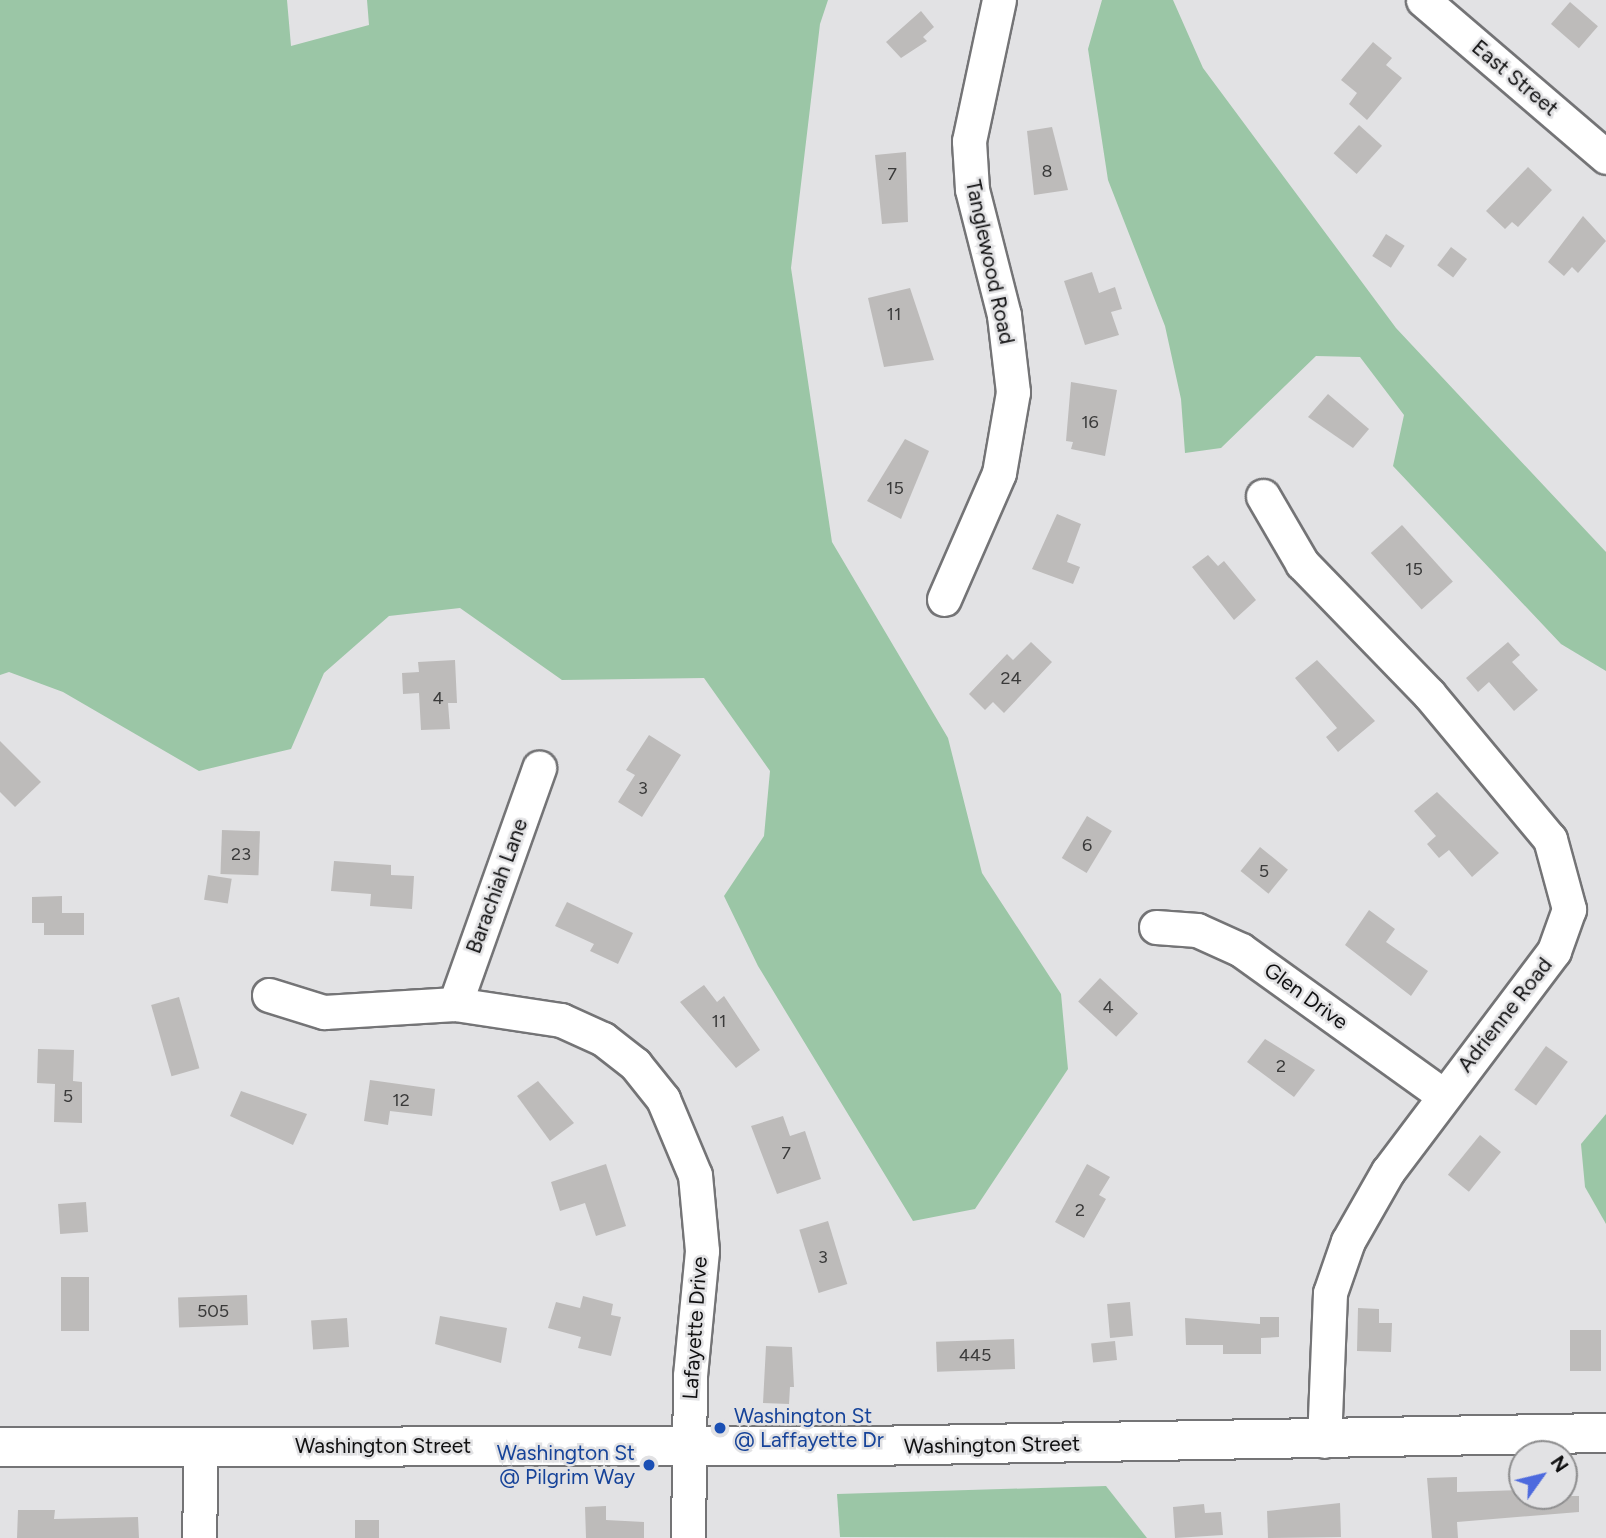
<!DOCTYPE html>
<style>
body{margin:0}
#map{position:relative;width:1606px;height:1538px;overflow:hidden;background:#e2e2e4;font-family:Figtree,sans-serif}
div>[style]{position:absolute}
.green>*{inset:0;background:#9bc6a6}
.building>*{inset:0;background:#bdbbba;transform-origin:0 0}
.roads{filter:drop-shadow(2px 0 #747476) drop-shadow(-2px 0 #747476) drop-shadow(0 2px #747476) drop-shadow(0 -2px #747476)}
.minor>*{height:33px;margin:-16.5px;padding:0 16.5px;transform-origin:16.5px;border-radius:16.5px;background:#fff}
.major>*{height:38px;margin:-19px;padding:0 19px;transform-origin:19px;border-radius:19px;background:#fff}
.dots>*{width:19px;height:19px;translate:-50% -50%;box-sizing:border-box;border:4px solid #e2e2e4;border-radius:50%}
span{translate:-50% -50%;white-space:nowrap;text-align:center;line-height:1.15;-webkit-text-stroke:5px #e2e2e4;paint-order:stroke}
.number-label{font-size:18px;color:#3a3a3a}
.number-label span{-webkit-text-stroke-width:0}
.street-label{font-size:21px;color:#0f0f10}
.transit-label{font-size:21px;color:#164399}
.left{translate:0 -50%;text-align:left}
.right{translate:-100% -50%;text-align:right}
.north{position:absolute;left:1508px;top:1440px;width:70px;height:70px;box-sizing:border-box;background:#e2e2e4;border:2px solid #8e8e8f;border-radius:50%;rotate:56deg;font-size:19px;font-weight:700;line-height:28px;text-align:center;color:#0f0f10}
.north::after{content:'';display:block;margin:auto;width:24px;height:32px;background:#4d6ade;clip-path:polygon(50% 0,100% 100%,50% 72%,0 100%)}
</style>
<div id="map">
<div class="green">
<i style="clip-path:polygon(0 0,287px 0,291px 46px,369px 25px,367px 0,828px 0,820px 24px,791px 268px,832px 542px,948px 738px,982px 873px,1061px 994px,1068px 1069px,975px 1209px,913px 1221px,758px 966px,724px 896px,764px 836px,770px 771px,704px 678px,562px 680px,460px 608px,389px 616px,324px 673px,291px 749px,199px 771px,63px 692px,9px 672px,0 675px)"></i>
<i style="clip-path:polygon(1102px 0,1173px 0,1203px 68px,1396px 328px,1606px 552px,1606px 671px,1561px 644px,1393px 466px,1404px 415px,1360px 357px,1316px 356px,1221px 448px,1185px 453px,1181px 399px,1165px 326px,1108px 180px,1088px 49px)"></i>
<i style="clip-path:polygon(1606px 1114px,1606px 1224px,1585px 1187px,1581px 1144px)"></i>
<i style="clip-path:polygon(1106px 1486px,1147px 1538px,840px 1537px,837px 1494px)"></i>
</div>
<div class="building">
<i style="left:1570px;top:2px;width:37px;height:29px;rotate:41deg"></i>
<i style="clip-path:polygon(921px 11px,934px 27px,923px 37px,927px 41px,901px 58px,886px 42px)"></i>
<i style="clip-path:polygon(1373px 42px,1392px 58px,1386px 65px,1402px 78px,1367px 120px,1349px 104px,1357px 93px,1341px 80px)"></i>
<i style="left:1359px;top:125px;width:31px;height:38px;rotate:42deg"></i>
<i style="clip-path:polygon(1052px 127px,1068px 190px,1034px 195px,1027px 131px)"></i>
<i style="clip-path:polygon(906px 152px,908px 222px,882px 224px,875px 155px)"></i>
<i style="clip-path:polygon(1528px 167px,1552px 190px,1518px 227px,1512px 222px,1505px 229px,1486px 211px)"></i>
<i style="clip-path:polygon(1583px 216px,1606px 241px,1578px 273px,1572px 267px,1564px 276px,1548px 262px)"></i>
<i style="left:1386px;top:234px;width:22px;height:26px;rotate:32deg"></i>
<i style="left:1451px;top:247px;width:20px;height:23px;rotate:37deg"></i>
<i style="clip-path:polygon(1092px 272px,1099px 293px,1115px 287px,1122px 309px,1111px 312px,1119px 335px,1085px 345px,1064px 281px)"></i>
<i style="clip-path:polygon(910px 288px,934px 360px,884px 367px,868px 298px)"></i>
<i style="clip-path:polygon(1071px 382px,1117px 390px,1105px 456px,1071px 449px,1073px 442px,1066px 441px)"></i>
<i style="clip-path:polygon(1328px 394px,1369px 429px,1353px 448px,1308px 417px)"></i>
<i style="clip-path:polygon(905px 439px,929px 451px,901px 519px,867px 501px)"></i>
<i style="clip-path:polygon(1057px 514px,1081px 524px,1067px 562px,1080px 567px,1073px 584px,1032px 569px)"></i>
<i style="left:1402px;top:525px;width:76px;height:42px;rotate:48deg"></i>
<i style="clip-path:polygon(1208px 555px,1218px 566px,1224px 561px,1256px 600px,1234px 620px,1192px 567px)"></i>
<i style="clip-path:polygon(1031px 642px,1052px 662px,1004px 713px,993px 702px,985px 710px,969px 694px,1007px 654px,1013px 660px)"></i>
<i style="clip-path:polygon(1508px 642px,1520px 655px,1512px 662px,1538px 690px,1514px 711px,1489px 682px,1478px 692px,1466px 678px)"></i>
<i style="clip-path:polygon(455px 660px,457px 703px,448px 703px,450px 729px,421px 730px,419px 693px,403px 694px,402px 673px,419px 672px,418px 662px)"></i>
<i style="clip-path:polygon(1317px 660px,1375px 721px,1338px 752px,1326px 737px,1337px 728px,1295px 678px)"></i>
<i style="clip-path:polygon(649px 735px,681px 755px,642px 817px,618px 802px,635px 775px,626px 770px)"></i>
<i style="clip-path:polygon(0 741px,41px 782px,15px 807px,0 792px)"></i>
<i style="clip-path:polygon(1437px 792px,1499px 853px,1472px 877px,1449px 850px,1439px 858px,1427px 844px,1436px 836px,1414px 811px)"></i>
<i style="left:1087px;top:816px;width:29px;height:49px;rotate:31deg"></i>
<i style="left:222px;top:830px;width:38px;height:44px;rotate:2deg"></i>
<i style="left:1260px;top:847px;width:36px;height:31px;rotate:39deg"></i>
<i style="clip-path:polygon(334px 861px,391px 865px,391px 875px,414px 876px,412px 909px,370px 906px,371px 894px,331px 891px)"></i>
<i style="left:208px;top:875px;width:24px;height:25px;rotate:9deg"></i>
<i style="clip-path:polygon(62px 896px,62px 913px,84px 913px,84px 935px,44px 935px,44px 923px,32px 923px,32px 897px)"></i>
<i style="clip-path:polygon(567px 902px,633px 933px,618px 964px,590px 951px,594px 944px,555px 926px)"></i>
<i style="clip-path:polygon(1369px 910px,1395px 929px,1386px 942px,1428px 971px,1411px 996px,1345px 945px)"></i>
<i style="left:1100px;top:978px;width:52px;height:32px;rotate:43deg"></i>
<i style="clip-path:polygon(704px 985px,717px 1002px,724px 996px,760px 1050px,736px 1068px,680px 1002px)"></i>
<i style="left:179px;top:997px;width:74px;height:29px;rotate:74deg"></i>
<i style="clip-path:polygon(1265px 1039px,1315px 1070px,1294px 1097px,1247px 1062px)"></i>
<i style="left:1546px;top:1046px;width:27px;height:54px;rotate:36deg"></i>
<i style="clip-path:polygon(38px 1049px,74px 1050px,73px 1081px,82px 1082px,82px 1123px,54px 1122px,55px 1084px,37px 1083px)"></i>
<i style="clip-path:polygon(370px 1080px,435px 1089px,432px 1116px,390px 1111px,388px 1125px,364px 1121px)"></i>
<i style="clip-path:polygon(538px 1081px,574px 1123px,550px 1141px,517px 1096px)"></i>
<i style="clip-path:polygon(241px 1091px,307px 1114px,293px 1145px,230px 1116px)"></i>
<i style="clip-path:polygon(783px 1116px,790px 1136px,805px 1131px,821px 1179px,777px 1194px,751px 1126px)"></i>
<i style="left:1480px;top:1135px;width:27px;height:51px;rotate:39deg"></i>
<i style="clip-path:polygon(606px 1164px,626px 1226px,596px 1236px,585px 1203px,560px 1211px,551px 1182px)"></i>
<i style="clip-path:polygon(1087px 1164px,1110px 1177px,1099px 1195px,1106px 1199px,1084px 1238px,1055px 1222px)"></i>
<i style="left:86px;top:1202px;width:30px;height:28px;rotate:86deg"></i>
<i style="left:828px;top:1221px;width:66px;height:30px;rotate:73deg"></i>
<i style="left:61px;top:1277px;width:28px;height:54px"></i>
<i style="left:247px;top:1295px;width:30px;height:69px;rotate:88deg"></i>
<i style="clip-path:polygon(583px 1296px,613px 1304px,611px 1315px,621px 1317px,611px 1356px,578px 1348px,581px 1337px,548px 1328px,556px 1302px,580px 1308px)"></i>
<i style="left:1130px;top:1302px;width:34px;height:23px;rotate:85deg"></i>
<i style="clip-path:polygon(1358px 1308px,1379px 1309px,1379px 1323px,1392px 1323px,1391px 1352px,1357px 1351px)"></i>
<i style="clip-path:polygon(440px 1316px,507px 1328px,501px 1363px,435px 1344px)"></i>
<i style="clip-path:polygon(1260px 1317px,1279px 1317px,1279px 1337px,1261px 1338px,1261px 1354px,1223px 1354px,1223px 1345px,1186px 1345px,1185px 1318px,1260px 1324px)"></i>
<i style="left:347px;top:1318px;width:29px;height:36px;rotate:86deg"></i>
<i style="left:1570px;top:1330px;width:31px;height:41px"></i>
<i style="left:1014px;top:1339px;width:30px;height:78px;rotate:88deg"></i>
<i style="left:1115px;top:1341px;width:19px;height:24px;rotate:84deg"></i>
<i style="clip-path:polygon(766px 1346px,792px 1347px,794px 1387px,790px 1387px,789px 1404px,763px 1403px)"></i>
<i style="clip-path:polygon(1457px 1477px,1457px 1492px,1522px 1490px,1522px 1496px,1579px 1496px,1579px 1512px,1457px 1522px,1458px 1538px,1432px 1538px,1427px 1478px)"></i>
<i style="clip-path:polygon(1340px 1503px,1341px 1537px,1268px 1538px,1267px 1511px)"></i>
<i style="clip-path:polygon(1204px 1504px,1205px 1513px,1221px 1512px,1223px 1535px,1175px 1538px,1173px 1507px)"></i>
<i style="clip-path:polygon(606px 1506px,606px 1520px,644px 1522px,644px 1538px,586px 1538px,585px 1507px)"></i>
<i style="clip-path:polygon(18px 1510px,55px 1510px,54px 1519px,138px 1517px,139px 1538px,17px 1538px)"></i>
<i style="left:355px;top:1520px;width:24px;height:18px"></i>
</div>
<div class="roads">
<div class="minor">
<i style="left:1423px;top:0;width:241px;rotate:40.6deg"></i>
<i style="left:1263px;top:496px;width:78px;rotate:59.8deg"></i>
<i style="left:1302px;top:563px;width:182px;rotate:45.9deg"></i>
<i style="left:1429px;top:694px;width:189px;rotate:50.2deg"></i>
<i style="left:1550px;top:839px;width:73px;rotate:74.8deg"></i>
<i style="left:1569px;top:909px;width:45px;rotate:109.7deg"></i>
<i style="left:1554px;top:951px;width:276px;rotate:127deg"></i>
<i style="left:1388px;top:1171px;width:81px;rotate:119.7deg"></i>
<i style="left:1348px;top:1241px;width:55px;rotate:109.1deg"></i>
<i style="left:1330px;top:1293px;width:148px;rotate:92.3deg"></i>
<i style="left:944px;top:599px;width:137px;rotate:-66.4deg"></i>
<i style="left:999px;top:473px;width:82px;rotate:-80.2deg"></i>
<i style="left:1013px;top:392px;width:78px;rotate:-96.7deg"></i>
<i style="left:1004px;top:315px;width:130px;rotate:-104.3deg"></i>
<i style="left:972px;top:189px;width:48px;rotate:-93.6deg"></i>
<i style="left:969px;top:141px;width:144px;rotate:-78deg"></i>
<i style="left:1156px;top:927px;width:41px;rotate:4.2deg"></i>
<i style="left:1197px;top:930px;width:48px;rotate:24.4deg"></i>
<i style="left:1241px;top:950px;width:249px;rotate:35.7deg"></i>
<i style="left:269px;top:995px;width:58px;rotate:17.2deg"></i>
<i style="left:324px;top:1012px;width:131px;rotate:-3.5deg"></i>
<i style="left:455px;top:1004px;width:107px;rotate:8.6deg"></i>
<i style="left:561px;top:1020px;width:46px;rotate:24.3deg"></i>
<i style="left:603px;top:1039px;width:41px;rotate:38deg"></i>
<i style="left:635px;top:1064px;width:45px;rotate:51.3deg"></i>
<i style="left:663px;top:1099px;width:82px;rotate:67.2deg"></i>
<i style="left:695px;top:1175px;width:76px;rotate:84.7deg"></i>
<i style="left:702px;top:1251px;width:126px;rotate:95.5deg"></i>
<i style="left:690px;top:1376px;width:162px;rotate:90.7deg"></i>
<i style="left:455px;top:1004px;width:251px;rotate:-70.4deg"></i>
<i style="left:199px;top:1538px;width:92px;rotate:-88.8deg"></i>
</div>
<div class="major">
<i style="left:0;top:1447px;width:866px;rotate:-0.07deg"></i>
<i style="left:866px;top:1446px;width:740px;rotate:-1.01deg"></i>
</div>
</div>
<div class="dots">
<i style="left:720px;top:1428px;background:#1a4fb4"></i>
<i style="left:649px;top:1465px;background:#1a4fb4"></i>
</div>
<div class="number-label">
<span style="left:1047px;top:171px">8</span>
<span style="left:892px;top:174px">7</span>
<span style="left:894px;top:314px">11</span>
<span style="left:1090px;top:422px">16</span>
<span style="left:895px;top:488px">15</span>
<span style="left:1414px;top:569px">15</span>
<span style="left:1011px;top:678px">24</span>
<span style="left:438px;top:698px">4</span>
<span style="left:643px;top:788px">3</span>
<span style="left:1087px;top:845px">6</span>
<span style="left:241px;top:854px">23</span>
<span style="left:1264px;top:871px">5</span>
<span style="left:1108px;top:1007px">4</span>
<span style="left:719px;top:1021px">11</span>
<span style="left:1281px;top:1066px">2</span>
<span style="left:68px;top:1096px">5</span>
<span style="left:401px;top:1100px">12</span>
<span style="left:786px;top:1153px">7</span>
<span style="left:1080px;top:1210px">2</span>
<span style="left:823px;top:1257px">3</span>
<span style="left:213px;top:1311px">505</span>
<span style="left:975px;top:1355px">445</span>
</div>
<div class="street-label">
<span style="left:1515px;top:78px;rotate:40deg">East Street</span>
<span style="left:990px;top:262px;rotate:78deg">Tanglewood Road</span>
<span style="left:497px;top:886px;rotate:-70deg">Barachiah Lane</span>
<span style="left:1306px;top:996px;rotate:36deg">Glen Drive</span>
<span style="left:1505px;top:1015px;rotate:-52deg">Adrienne Road</span>
<span style="left:695px;top:1328px;rotate:-86deg">Lafayette Drive</span>
<span style="left:992px;top:1445px;rotate:-1deg">Washington Street</span>
<span style="left:383px;top:1446px">Washington Street</span>
</div>
<div class="transit-label">
<span class="left" style="left:734px;top:1428px">Washington St<br>@ Laffayette Dr</span>
<span class="right" style="left:635px;top:1465px">Washington St<br>@ Pilgrim Way</span>
</div>
<div class="north">N</div>
</div>
